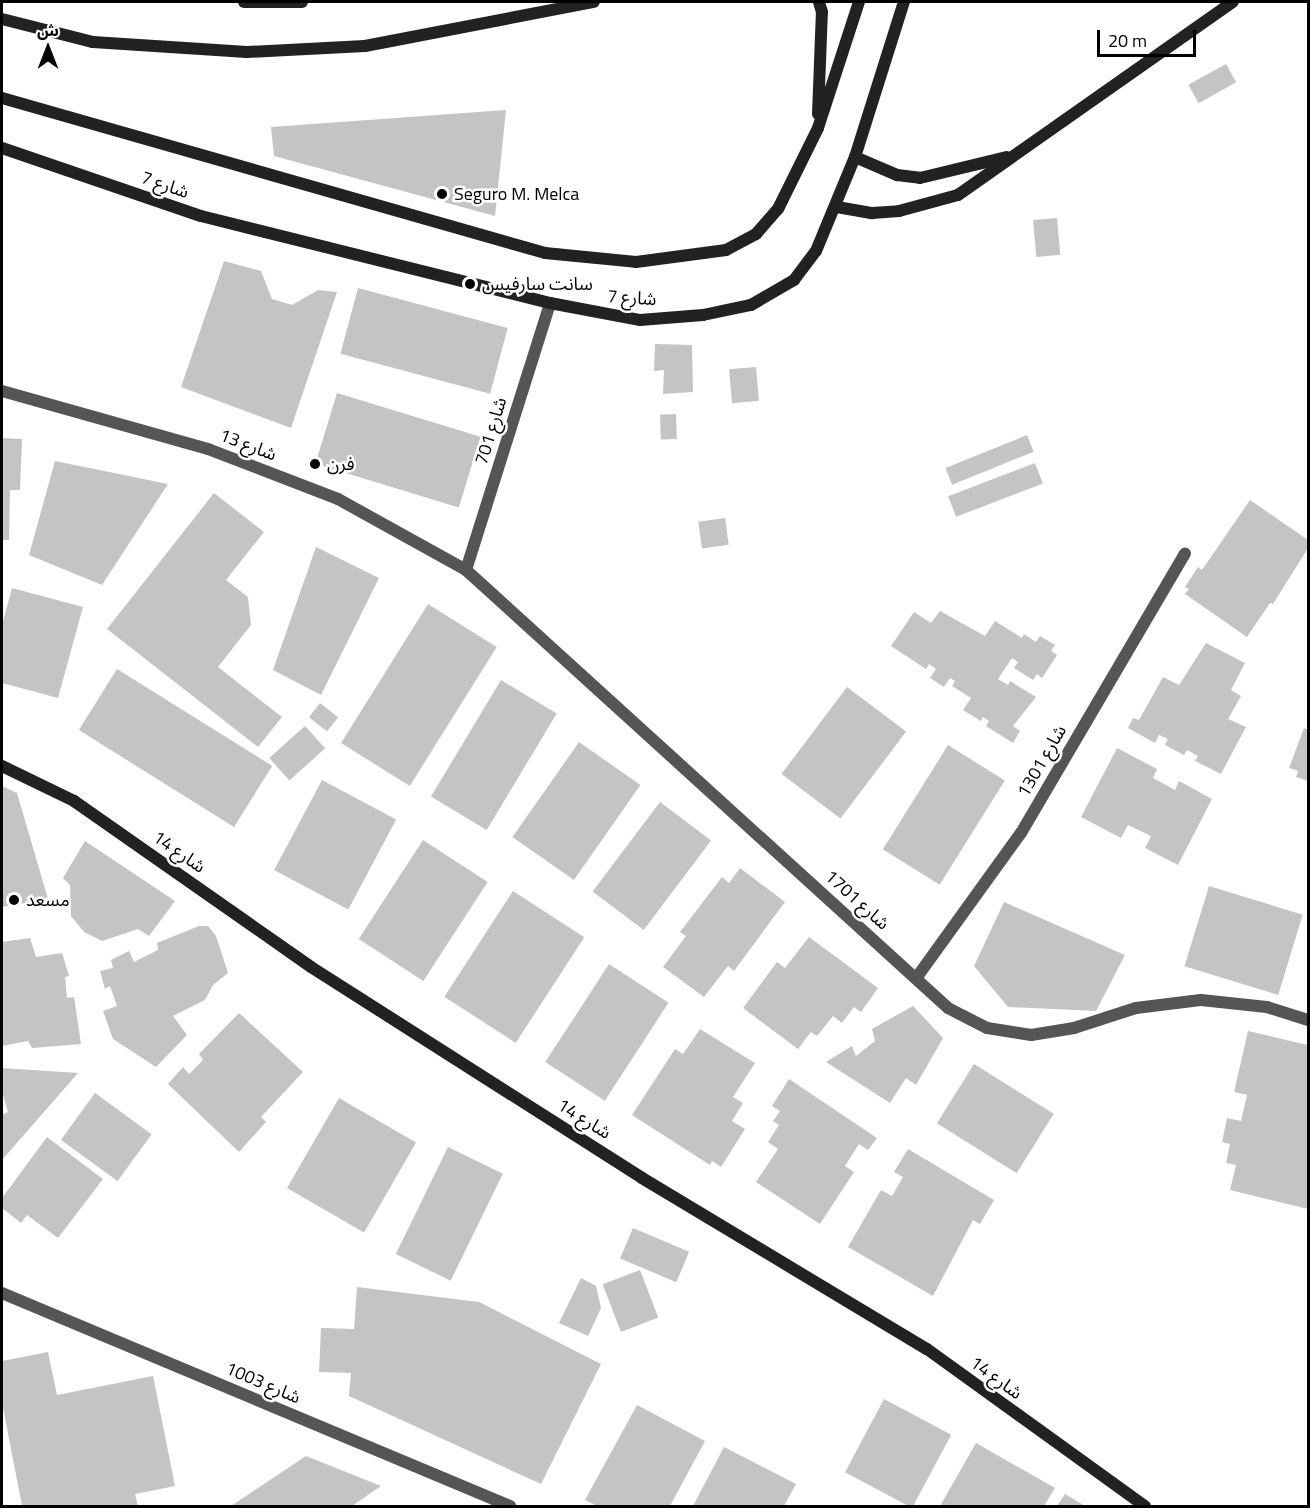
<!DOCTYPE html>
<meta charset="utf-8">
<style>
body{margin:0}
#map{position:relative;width:1310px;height:1508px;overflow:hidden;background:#fff;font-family:"Titillium Web","Noto Sans Arabic",sans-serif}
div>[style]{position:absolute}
.building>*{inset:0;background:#c4c4c4;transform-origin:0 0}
.street>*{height:12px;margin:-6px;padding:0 6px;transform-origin:6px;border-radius:6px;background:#555}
.secondary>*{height:12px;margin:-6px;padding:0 6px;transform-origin:6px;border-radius:6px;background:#222}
.dots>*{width:16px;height:16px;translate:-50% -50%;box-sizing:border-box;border:3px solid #fff;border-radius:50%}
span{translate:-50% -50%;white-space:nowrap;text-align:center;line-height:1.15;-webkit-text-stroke:5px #fff;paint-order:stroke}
.street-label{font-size:18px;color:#000}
.poi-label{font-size:18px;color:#000}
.left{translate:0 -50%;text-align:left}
.frame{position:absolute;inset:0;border:3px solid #000;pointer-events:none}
.north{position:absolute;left:18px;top:18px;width:60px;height:60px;-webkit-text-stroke:4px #fff;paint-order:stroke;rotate:0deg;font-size:16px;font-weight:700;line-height:24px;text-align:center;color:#000}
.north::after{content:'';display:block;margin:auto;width:21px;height:27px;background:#000;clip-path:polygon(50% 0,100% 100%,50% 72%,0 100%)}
.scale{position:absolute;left:1097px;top:30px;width:99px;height:27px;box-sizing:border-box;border:3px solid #000;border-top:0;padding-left:8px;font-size:18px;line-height:21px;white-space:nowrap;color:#000;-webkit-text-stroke:4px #fff;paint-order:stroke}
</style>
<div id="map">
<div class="building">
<i style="left:1226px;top:64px;width:21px;height:43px;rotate:61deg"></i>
<i style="clip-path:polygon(506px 110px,495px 216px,274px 156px,271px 127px)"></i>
<i style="left:1057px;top:218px;width:37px;height:24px;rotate:85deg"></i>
<i style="clip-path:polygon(224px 261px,261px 271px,272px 299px,292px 305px,318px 290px,337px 292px,291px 428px,181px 387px)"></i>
<i style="left:358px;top:288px;width:155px;height:68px;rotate:15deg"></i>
<i style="clip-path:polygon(655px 344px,692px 345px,693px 392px,663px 394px,664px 370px,654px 371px)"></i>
<i style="left:756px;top:367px;width:34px;height:27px;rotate:85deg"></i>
<i style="left:337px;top:393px;width:150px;height:74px;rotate:17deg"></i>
<i style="left:676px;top:414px;width:25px;height:16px;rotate:88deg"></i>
<i style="left:1027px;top:435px;width:18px;height:88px;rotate:68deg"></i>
<i style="clip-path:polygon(2px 438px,22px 439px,20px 490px,10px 490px,9px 540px,2px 540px)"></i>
<i style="clip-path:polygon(55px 461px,168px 484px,102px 585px,29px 555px)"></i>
<i style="left:1035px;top:463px;width:22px;height:93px;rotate:69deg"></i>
<i style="clip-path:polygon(214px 493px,264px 532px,226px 580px,248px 597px,251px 625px,218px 667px,282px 717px,258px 747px,107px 629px)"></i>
<i style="clip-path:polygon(1250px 500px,1308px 540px,1308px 548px,1273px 604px,1270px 603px,1247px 637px,1185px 594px,1189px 589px,1185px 587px,1198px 567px,1202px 570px)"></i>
<i style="left:725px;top:518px;width:27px;height:27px;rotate:82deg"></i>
<i style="clip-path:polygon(316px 547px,379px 578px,321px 695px,273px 670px)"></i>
<i style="clip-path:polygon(12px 588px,83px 607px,58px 698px,2px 683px,2px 625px)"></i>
<i style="left:428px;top:604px;width:81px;height:164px;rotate:32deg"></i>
<i style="clip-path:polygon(940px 611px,985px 636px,995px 621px,1022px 638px,1024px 634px,1036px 642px,1040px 636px,1055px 645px,1051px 651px,1057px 655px,1042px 678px,1037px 674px,1033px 680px,1014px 668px,1018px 662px,1012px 658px,998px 679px,1008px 685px,1010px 681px,1036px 697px,1013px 726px,1020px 731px,1013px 743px,986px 726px,989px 721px,983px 717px,981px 721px,963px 710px,971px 698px,952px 686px,955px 681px,950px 678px,944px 687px,930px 678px,936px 669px,929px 664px,926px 669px,891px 646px,914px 612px,931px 623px)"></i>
<i style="clip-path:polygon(1206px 643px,1245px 663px,1231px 690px,1241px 696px,1228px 719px,1246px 727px,1221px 774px,1195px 761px,1198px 756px,1187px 750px,1184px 755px,1165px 745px,1168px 739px,1159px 735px,1155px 743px,1128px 728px,1133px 718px,1139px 720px,1163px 677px,1179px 685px)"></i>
<i style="left:117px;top:669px;width:183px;height:72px;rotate:32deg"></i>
<i style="left:501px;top:680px;width:65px;height:136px;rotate:31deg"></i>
<i style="left:847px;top:687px;width:74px;height:109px;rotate:37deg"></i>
<i style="left:320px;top:703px;width:23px;height:18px;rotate:38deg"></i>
<i style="left:305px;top:726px;width:30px;height:48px;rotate:48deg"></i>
<i style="clip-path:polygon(1304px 728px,1308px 730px,1308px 781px,1296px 777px,1298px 771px,1289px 768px)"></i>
<i style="left:579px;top:742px;width:75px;height:116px;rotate:35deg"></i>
<i style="left:948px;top:745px;width:67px;height:123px;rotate:32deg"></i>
<i style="clip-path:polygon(1117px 748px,1157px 769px,1153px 778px,1175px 790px,1179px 781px,1212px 799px,1178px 865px,1145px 848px,1151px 836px,1128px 825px,1121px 838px,1081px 817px)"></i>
<i style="left:322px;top:780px;width:84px;height:102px;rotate:28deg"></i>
<i style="clip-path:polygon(2px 786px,17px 793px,48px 899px,2px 907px)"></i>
<i style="left:660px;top:802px;width:64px;height:112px;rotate:37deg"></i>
<i style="left:423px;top:840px;width:77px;height:118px;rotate:33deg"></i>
<i style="clip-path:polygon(85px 841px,175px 901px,149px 936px,138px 929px,102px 941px,84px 932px,71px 916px,70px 885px,63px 878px)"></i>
<i style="clip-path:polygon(740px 868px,785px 902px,734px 971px,728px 966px,704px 997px,663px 967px,686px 936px,680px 932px,722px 877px,729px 883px)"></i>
<i style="left:1209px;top:886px;width:98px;height:84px;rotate:17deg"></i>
<i style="left:513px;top:891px;width:85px;height:126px;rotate:33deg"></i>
<i style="clip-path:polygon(1004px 902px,1125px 955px,1096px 1011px,1008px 1007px,974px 966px)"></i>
<i style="clip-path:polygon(199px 926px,208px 926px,216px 936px,228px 973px,213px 985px,205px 1000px,173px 1016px,187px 1035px,156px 1067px,113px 1039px,103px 1011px,117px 1006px,110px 986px,105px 989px,100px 971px,113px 968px,111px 960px,129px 951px,134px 962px,158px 950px,157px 943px)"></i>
<i style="clip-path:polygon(809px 937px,878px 988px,861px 1012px,854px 1007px,842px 1023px,833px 1016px,817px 1036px,811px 1032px,798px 1049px,743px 1008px,777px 962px,785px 968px)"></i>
<i style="clip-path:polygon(30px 938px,36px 957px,62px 953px,69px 976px,65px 977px,67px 998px,74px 997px,81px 1044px,32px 1048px,28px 1041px,2px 1046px,2px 942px)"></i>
<i style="left:609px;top:964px;width:71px;height:117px;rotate:33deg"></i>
<i style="clip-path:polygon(913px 1006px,943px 1038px,916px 1085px,906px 1078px,890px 1103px,826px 1062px,852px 1046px,856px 1056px,875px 1041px,872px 1029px)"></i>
<i style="clip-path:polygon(239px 1013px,303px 1072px,261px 1117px,266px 1122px,239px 1152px,168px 1084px,183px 1067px,189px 1074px,203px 1060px,199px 1054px)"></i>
<i style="clip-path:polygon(700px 1029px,755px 1063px,733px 1097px,743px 1103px,732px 1121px,745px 1129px,721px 1167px,712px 1161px,710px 1165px,632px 1115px,675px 1049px,683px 1054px)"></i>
<i style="clip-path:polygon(1248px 1031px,1308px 1045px,1308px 1209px,1230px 1190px,1236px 1165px,1226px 1163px,1230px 1144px,1222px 1142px,1227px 1118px,1241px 1121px,1247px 1095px,1234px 1092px)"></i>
<i style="left:974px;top:1064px;width:94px;height:70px;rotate:32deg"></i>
<i style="clip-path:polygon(2px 1068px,78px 1073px,2px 1160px,2px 1115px,8px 1112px,2px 1091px)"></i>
<i style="clip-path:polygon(789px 1079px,877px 1138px,868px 1150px,859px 1144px,845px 1166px,854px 1172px,820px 1224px,756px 1182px,778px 1149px,768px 1142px,779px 1125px,773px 1121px,780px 1111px,772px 1106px)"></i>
<i style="left:95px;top:1093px;width:70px;height:58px;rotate:36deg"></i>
<i style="left:339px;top:1098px;width:89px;height:104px;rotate:30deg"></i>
<i style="clip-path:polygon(47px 1137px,103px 1179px,58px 1238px,27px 1215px,21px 1223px,2px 1208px,2px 1198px)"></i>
<i style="left:448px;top:1147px;width:61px;height:119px;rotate:26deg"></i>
<i style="clip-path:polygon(908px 1149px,994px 1200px,980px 1224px,973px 1220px,933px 1296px,848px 1247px,881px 1190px,892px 1196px,903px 1177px,894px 1172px)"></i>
<i style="left:633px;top:1228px;width:61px;height:33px;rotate:23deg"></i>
<i style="left:640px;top:1270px;width:51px;height:40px;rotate:69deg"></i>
<i style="clip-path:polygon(581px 1278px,596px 1286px,601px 1308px,588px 1336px,559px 1323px)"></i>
<i style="clip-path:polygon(357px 1287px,479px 1302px,601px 1364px,541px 1484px,349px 1396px,351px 1373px,319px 1372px,321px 1328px,354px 1329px)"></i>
<i style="clip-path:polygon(48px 1352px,57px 1395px,153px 1376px,175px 1486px,135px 1494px,138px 1506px,22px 1506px,2px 1402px,2px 1361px)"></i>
<i style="left:884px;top:1399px;width:76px;height:83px;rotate:28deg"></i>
<i style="clip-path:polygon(637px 1405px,705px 1441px,670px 1506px,597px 1506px,585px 1500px)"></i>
<i style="clip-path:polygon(976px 1443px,1055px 1488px,1044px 1506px,940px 1506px)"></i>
<i style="clip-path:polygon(724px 1447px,796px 1484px,784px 1506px,693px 1506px)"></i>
<i style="clip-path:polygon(306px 1456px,381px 1486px,352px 1506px,231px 1506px)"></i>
<i style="clip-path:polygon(1065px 1494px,1085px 1506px,1057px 1506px)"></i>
</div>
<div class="street">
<i style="left:2px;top:391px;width:214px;rotate:15.7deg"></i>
<i style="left:208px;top:449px;width:139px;rotate:21deg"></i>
<i style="left:338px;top:499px;width:146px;rotate:29deg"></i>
<i style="left:466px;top:570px;width:651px;rotate:42.26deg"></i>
<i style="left:948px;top:1008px;width:44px;rotate:27.1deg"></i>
<i style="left:987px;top:1028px;width:45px;rotate:9deg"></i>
<i style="left:1031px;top:1035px;width:44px;rotate:-9.2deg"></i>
<i style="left:1074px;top:1028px;width:65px;rotate:-17.9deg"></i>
<i style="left:1136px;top:1008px;width:65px;rotate:-7deg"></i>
<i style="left:1201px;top:1000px;width:66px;rotate:6.1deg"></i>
<i style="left:1267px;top:1007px;width:43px;rotate:17.6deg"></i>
<i style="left:466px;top:570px;width:280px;rotate:-72.5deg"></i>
<i style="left:917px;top:977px;width:178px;rotate:-54.2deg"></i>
<i style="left:1021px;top:833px;width:324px;rotate:-59.6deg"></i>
<i style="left:2px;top:1293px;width:551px;rotate:22.75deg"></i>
</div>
<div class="secondary">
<i style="left:244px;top:2px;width:58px"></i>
<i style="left:2px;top:19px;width:94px;rotate:14.2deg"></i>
<i style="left:93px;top:42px;width:154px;rotate:3.7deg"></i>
<i style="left:247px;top:52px;width:118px;rotate:-2.9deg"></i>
<i style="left:365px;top:46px;width:233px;rotate:-10.9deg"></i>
<i style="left:2px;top:98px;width:565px;rotate:15.93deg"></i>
<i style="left:545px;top:253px;width:91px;rotate:5.6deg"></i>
<i style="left:636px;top:262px;width:91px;rotate:-7.6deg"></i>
<i style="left:726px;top:250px;width:34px;rotate:-28deg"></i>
<i style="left:756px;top:234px;width:33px;rotate:-49deg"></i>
<i style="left:778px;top:209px;width:90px;rotate:-63.7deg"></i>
<i style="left:818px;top:128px;width:133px;rotate:-72deg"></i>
<i style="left:818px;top:114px;width:102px;rotate:-87.8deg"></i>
<i style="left:822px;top:12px;width:10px;rotate:-107deg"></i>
<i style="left:2px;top:148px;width:210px;rotate:18.9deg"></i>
<i style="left:201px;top:216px;width:360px;rotate:14deg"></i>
<i style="left:550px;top:303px;width:92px;rotate:10.7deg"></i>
<i style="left:640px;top:320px;width:63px;rotate:-4.5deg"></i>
<i style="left:703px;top:315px;width:49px;rotate:-11.8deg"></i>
<i style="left:751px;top:305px;width:50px;rotate:-30.2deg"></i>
<i style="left:794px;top:280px;width:36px;rotate:-53deg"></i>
<i style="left:816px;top:251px;width:102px;rotate:-67.5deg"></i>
<i style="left:855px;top:157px;width:163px;rotate:-72.5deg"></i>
<i style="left:855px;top:157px;width:46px;rotate:23.2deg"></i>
<i style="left:897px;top:175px;width:23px;rotate:7deg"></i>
<i style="left:920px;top:178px;width:89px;rotate:-13.6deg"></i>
<i style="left:837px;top:207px;width:36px;rotate:10deg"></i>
<i style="left:872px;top:213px;width:27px;rotate:-4deg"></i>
<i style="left:899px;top:211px;width:61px;rotate:-15.2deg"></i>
<i style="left:958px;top:195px;width:336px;rotate:-35.1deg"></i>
<i style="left:2px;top:766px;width:80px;rotate:25.9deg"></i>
<i style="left:74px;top:801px;width:289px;rotate:35deg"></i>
<i style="left:311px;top:967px;width:393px;rotate:32.5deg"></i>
<i style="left:642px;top:1178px;width:332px;rotate:31deg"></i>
<i style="left:927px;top:1349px;width:269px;rotate:35.8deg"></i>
</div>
<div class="dots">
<i style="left:442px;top:194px;background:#000"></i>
<i style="left:470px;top:284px;background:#000"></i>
<i style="left:315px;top:464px;background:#000"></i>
<i style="left:14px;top:900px;background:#000"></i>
</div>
<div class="street-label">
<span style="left:165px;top:185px;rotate:19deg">شارع 7</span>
<span style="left:632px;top:298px;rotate:4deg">شارع 7</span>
<span style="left:491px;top:431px;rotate:-73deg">شارع 701</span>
<span style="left:248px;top:445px;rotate:21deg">شارع 13</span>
<span style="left:1042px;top:761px;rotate:-60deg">شارع 1301</span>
<span style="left:179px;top:852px;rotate:35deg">شارع 14</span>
<span style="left:857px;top:900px;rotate:42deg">شارع 1701</span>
<span style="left:584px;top:1119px;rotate:32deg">شارع 14</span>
<span style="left:996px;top:1378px;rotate:36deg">شارع 14</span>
<span style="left:263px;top:1383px;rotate:23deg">شارع 1003</span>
</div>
<div class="poi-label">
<span class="left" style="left:454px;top:194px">Seguro M. Melca</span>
<span class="left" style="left:482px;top:284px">سانت سارفيس</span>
<span class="left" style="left:327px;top:464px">فرن</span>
<span class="left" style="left:26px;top:900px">مسعد</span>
</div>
<div class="frame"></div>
<div class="north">ش</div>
<div class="scale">20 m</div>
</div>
